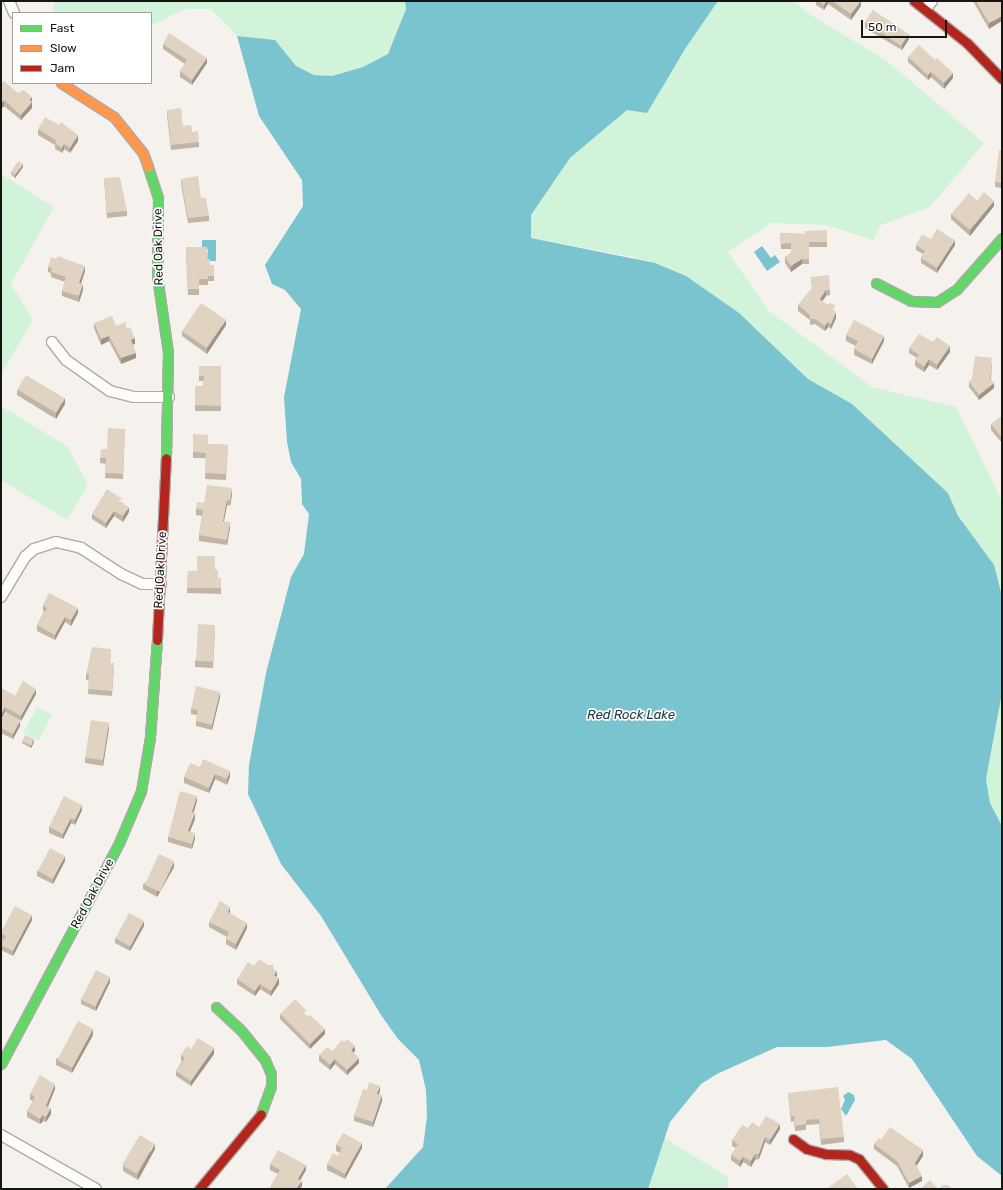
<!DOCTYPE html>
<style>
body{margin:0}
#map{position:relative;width:1003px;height:1190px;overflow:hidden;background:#f5f2ee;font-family:Rubik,sans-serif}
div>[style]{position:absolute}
.green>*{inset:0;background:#d0f3d9;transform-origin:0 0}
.water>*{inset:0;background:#7ac4cf}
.roads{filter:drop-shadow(1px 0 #adaaa8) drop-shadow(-1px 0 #adaaa8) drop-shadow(0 1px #adaaa8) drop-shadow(0 -1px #adaaa8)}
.street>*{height:10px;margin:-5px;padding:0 5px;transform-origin:5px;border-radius:5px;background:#fefdfc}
.fast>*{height:9px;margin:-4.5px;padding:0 4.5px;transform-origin:4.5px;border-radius:4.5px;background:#63d668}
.slow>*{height:9px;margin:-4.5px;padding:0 4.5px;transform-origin:4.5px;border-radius:4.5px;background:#ff974d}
.jam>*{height:9px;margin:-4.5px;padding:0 4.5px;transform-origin:4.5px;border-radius:4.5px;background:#b3261e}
.wall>*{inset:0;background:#c1b5a6}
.shaded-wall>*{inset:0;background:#9d9487}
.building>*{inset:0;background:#e0d3c1;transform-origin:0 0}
span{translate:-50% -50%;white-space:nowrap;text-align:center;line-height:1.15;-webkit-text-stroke:3.5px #fff;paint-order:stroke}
.street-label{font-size:12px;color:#171512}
.water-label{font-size:13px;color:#20383c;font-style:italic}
.frame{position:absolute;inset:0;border:2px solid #171512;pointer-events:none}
.legend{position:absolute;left:12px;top:12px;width:140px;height:72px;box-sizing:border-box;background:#fff;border:1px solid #a2a1a0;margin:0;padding:5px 7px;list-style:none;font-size:12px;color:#171512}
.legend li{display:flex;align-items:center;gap:8px;height:20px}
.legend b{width:20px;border:1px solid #a2a1a0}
.scale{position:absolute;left:861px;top:20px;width:86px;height:18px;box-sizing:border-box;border:2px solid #171512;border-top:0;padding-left:5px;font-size:12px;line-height:14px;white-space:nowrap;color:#171512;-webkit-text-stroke:3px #fff;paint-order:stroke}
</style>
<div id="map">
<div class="green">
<i style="clip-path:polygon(54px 1px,405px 1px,406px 9px,388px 54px,363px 67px,332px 76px,314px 75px,296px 66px,275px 40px,237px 36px,211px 9px,185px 9px,151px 26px,151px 13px,53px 13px)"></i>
<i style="clip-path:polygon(718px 1px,794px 1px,811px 15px,887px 61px,984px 143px,930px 207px,881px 225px,873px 240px,826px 225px,771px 223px,728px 252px,769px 311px,872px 387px,956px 407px,1002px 501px,1002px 596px,975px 540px,958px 516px,948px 493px,852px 404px,808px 379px,778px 351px,633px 257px,531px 238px,531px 215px,570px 158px,627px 110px,685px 49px)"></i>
<i style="clip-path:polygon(1px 174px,54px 207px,11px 284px,33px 320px,1px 374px)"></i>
<i style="clip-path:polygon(1px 406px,68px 447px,88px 485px,67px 520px,1px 480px)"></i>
<i style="clip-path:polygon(1002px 693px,1002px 826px,990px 803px,986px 779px)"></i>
<i style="left:37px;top:707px;width:17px;height:29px;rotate:28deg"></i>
<i style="clip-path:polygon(663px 1137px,728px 1177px,728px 1189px,648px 1189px)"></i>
</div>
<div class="water">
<i style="clip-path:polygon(405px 1px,718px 1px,685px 49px,647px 113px,627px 110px,570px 158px,531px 215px,531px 238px,655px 263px,686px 276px,739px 313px,808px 379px,852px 404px,948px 493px,958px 516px,994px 565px,1002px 596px,1002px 693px,986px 779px,990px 803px,1002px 826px,1002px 1176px,977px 1156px,912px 1059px,886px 1040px,827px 1047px,777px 1047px,717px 1074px,701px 1084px,670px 1122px,648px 1189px,385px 1189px,423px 1147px,427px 1116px,426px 1090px,419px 1060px,398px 1039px,381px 1015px,321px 916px,281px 864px,248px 794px,249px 765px,266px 673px,291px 577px,304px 554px,309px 514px,302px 504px,301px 479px,291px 462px,287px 442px,284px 397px,301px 309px,285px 290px,272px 284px,265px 265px,303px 206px,302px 180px,259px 116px,237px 36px,275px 40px,296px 66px,314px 75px,332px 76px,363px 67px,388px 54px,406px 9px)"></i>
<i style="clip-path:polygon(202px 240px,216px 240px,216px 261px,207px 261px,208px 249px,202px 249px)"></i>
<i style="clip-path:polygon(762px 246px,771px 258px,775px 255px,780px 262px,767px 271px,754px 252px)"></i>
<i style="clip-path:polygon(848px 1092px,854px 1095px,855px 1100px,846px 1116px,841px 1109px,845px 1100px,843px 1096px)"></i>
</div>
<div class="roads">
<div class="street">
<i style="left:9px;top:1px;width:13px;rotate:67deg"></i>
<i style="left:926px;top:9px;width:10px;rotate:-53deg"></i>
<i style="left:52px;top:342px;width:23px;rotate:52deg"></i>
<i style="left:66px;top:360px;width:54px;rotate:35.2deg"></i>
<i style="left:110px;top:391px;width:25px;rotate:14deg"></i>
<i style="left:134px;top:397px;width:35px"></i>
<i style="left:1px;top:597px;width:47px;rotate:-59deg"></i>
<i style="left:25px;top:557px;width:12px;rotate:-42deg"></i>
<i style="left:34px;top:549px;width:23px;rotate:-18deg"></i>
<i style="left:56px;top:542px;width:26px;rotate:13deg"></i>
<i style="left:81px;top:548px;width:48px;rotate:33deg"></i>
<i style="left:121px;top:574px;width:23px;rotate:25deg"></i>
<i style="left:142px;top:584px;width:19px"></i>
<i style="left:1px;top:1135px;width:109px;rotate:29.6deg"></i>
</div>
<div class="fast">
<i style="left:148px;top:167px;width:33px;rotate:72deg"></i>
<i style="left:158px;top:198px;width:78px;rotate:90.7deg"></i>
<i style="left:157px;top:276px;width:77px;rotate:81.8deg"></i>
<i style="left:168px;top:352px;width:106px;rotate:91.1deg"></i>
<i style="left:876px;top:283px;width:39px;rotate:27deg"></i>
<i style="left:911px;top:301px;width:26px;rotate:2deg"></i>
<i style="left:937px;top:302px;width:24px;rotate:-33deg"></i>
<i style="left:957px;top:289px;width:68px;rotate:-48.6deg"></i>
<i style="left:216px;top:1007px;width:33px;rotate:43deg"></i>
<i style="left:240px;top:1029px;width:40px;rotate:51deg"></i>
<i style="left:265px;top:1060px;width:15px;rotate:67deg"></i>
<i style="left:271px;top:1074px;width:12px;rotate:90deg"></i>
<i style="left:271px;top:1086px;width:30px;rotate:110deg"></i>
<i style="left:1px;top:1064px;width:251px;rotate:-61.9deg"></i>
<i style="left:119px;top:843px;width:56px;rotate:-67.1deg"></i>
<i style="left:141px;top:791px;width:55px;rotate:-80.5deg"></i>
<i style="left:150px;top:737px;width:97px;rotate:-85.9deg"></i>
</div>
<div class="slow">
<i style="left:61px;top:83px;width:63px;rotate:32.7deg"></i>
<i style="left:114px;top:117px;width:46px;rotate:51.1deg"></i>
<i style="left:143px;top:153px;width:15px;rotate:70deg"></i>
</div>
<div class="jam">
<i style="left:914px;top:1px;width:68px;rotate:38.4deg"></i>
<i style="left:967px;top:43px;width:50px;rotate:45.8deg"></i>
<i style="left:157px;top:640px;width:182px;rotate:-87.2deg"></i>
<i style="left:793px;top:1139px;width:17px;rotate:36deg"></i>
<i style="left:807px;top:1149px;width:20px;rotate:15deg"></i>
<i style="left:826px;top:1154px;width:24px;rotate:2deg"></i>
<i style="left:850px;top:1155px;width:10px;rotate:24deg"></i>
<i style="left:859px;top:1159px;width:38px;rotate:51deg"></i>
<i style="left:199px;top:1189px;width:97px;rotate:-50.4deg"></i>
</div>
</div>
<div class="wall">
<i style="clip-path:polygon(816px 1px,861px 1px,861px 6px,851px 20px,828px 4px,824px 10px,816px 5px)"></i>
<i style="clip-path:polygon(973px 1px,1002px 1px,989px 29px)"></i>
<i style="clip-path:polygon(865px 22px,909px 39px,902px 50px,865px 28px)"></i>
<i style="clip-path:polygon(163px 44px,207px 63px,192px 85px,180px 77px,180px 71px,185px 64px,163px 49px)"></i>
<i style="clip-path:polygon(908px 57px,935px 60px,953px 78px,944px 89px,931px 77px,928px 80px,908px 62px)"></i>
<i style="clip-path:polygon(1px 84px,18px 93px,32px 102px,32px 108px,21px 120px,4px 106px,1px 109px)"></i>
<i style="clip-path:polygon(167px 110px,183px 126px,192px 132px,199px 142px,199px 147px,171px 150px,167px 115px)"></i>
<i style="clip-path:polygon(38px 129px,78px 141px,70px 153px,64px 149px,62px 153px,55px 149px,55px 145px,38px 135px)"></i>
<i style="clip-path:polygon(1002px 150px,1002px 188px,995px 187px,995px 182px)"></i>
<i style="clip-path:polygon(23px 167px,15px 178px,11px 174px,11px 172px)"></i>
<i style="clip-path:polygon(104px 178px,127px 211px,127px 216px,107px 218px)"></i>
<i style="clip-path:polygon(181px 179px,201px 198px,209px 216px,209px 221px,188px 223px,181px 184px)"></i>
<i style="clip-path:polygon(977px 201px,994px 206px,970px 236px,951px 219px,951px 214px)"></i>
<i style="clip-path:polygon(827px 230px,827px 247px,809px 247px,809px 264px,802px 264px,791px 272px,785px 263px,785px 257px,791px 253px,791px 249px,781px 249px,780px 233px,805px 234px)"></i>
<i style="clip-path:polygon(931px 239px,955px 245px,937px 273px,921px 263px,921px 258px,923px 254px,916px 250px,916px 245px)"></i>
<i style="clip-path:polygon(186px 252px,210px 265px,214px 265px,214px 281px,208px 281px,208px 285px,199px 285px,199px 295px,188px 295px)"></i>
<i style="clip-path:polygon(48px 267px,85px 271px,81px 284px,83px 290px,79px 302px,62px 296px,62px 291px,65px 282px,51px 277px,51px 273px,48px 272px)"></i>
<i style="clip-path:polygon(811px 277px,830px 290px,830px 295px,826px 296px,822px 301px,835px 311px,836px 318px,831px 329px,828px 327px,825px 331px,815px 324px,810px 325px,810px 320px,798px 311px,798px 305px,812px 289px)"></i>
<i style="clip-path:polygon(94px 323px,127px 329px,135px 344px,133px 344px,136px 358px,121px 364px,109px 341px,101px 345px,94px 328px)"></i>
<i style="clip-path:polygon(226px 325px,207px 354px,182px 336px,182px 331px)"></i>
<i style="clip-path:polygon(846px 335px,884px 341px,872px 364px,854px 355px,854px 349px,856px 346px,846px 341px)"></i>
<i style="clip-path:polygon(909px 348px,950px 352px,937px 370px,929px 365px,924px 372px,915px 366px,915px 360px,917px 358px,909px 353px)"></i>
<i style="clip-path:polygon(992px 364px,991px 379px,994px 388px,979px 400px,969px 387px,969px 382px)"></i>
<i style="clip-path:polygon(199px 366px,221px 366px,221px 411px,195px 411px,195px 386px,203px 386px,204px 381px,199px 381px)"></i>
<i style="clip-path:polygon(17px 390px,65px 404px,56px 419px,17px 395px)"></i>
<i style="clip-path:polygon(1002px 416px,1002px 443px,991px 430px,991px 424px)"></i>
<i style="clip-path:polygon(125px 429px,123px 479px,105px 478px,106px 464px,100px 463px,100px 458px,107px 449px)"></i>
<i style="clip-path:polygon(193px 434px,208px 444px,228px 445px,226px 480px,205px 479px,206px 458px,193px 458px)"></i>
<i style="clip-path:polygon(232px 494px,230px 506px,227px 505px,224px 521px,230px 527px,227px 545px,199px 541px,199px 535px,202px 516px,196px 515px,196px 509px,204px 503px)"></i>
<i style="clip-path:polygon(122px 502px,129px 512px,123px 522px,114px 516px,106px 528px,92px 519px,92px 514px)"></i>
<i style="clip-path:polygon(215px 569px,218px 578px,221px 578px,221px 594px,187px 593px,188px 571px,197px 571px)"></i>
<i style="clip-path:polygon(43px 605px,78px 613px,71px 626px,65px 622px,55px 640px,37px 631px,37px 625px,44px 612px,43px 611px)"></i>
<i style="clip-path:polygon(215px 630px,213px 668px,195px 667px,195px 661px)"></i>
<i style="clip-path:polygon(111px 654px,110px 663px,114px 668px,112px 696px,88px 694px,89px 680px,86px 680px,86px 674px)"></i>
<i style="clip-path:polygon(1px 688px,15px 696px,36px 694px,21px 721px,5px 712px,3px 717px,20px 726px,13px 739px,1px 733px)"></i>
<i style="clip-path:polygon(220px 697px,212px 730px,196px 726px,196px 721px,197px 715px,191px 714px,191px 709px)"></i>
<i style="clip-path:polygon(109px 728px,103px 766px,85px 763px,85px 758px)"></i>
<i style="clip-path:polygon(22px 741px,34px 742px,31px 748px,22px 743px)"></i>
<i style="clip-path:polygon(200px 767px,230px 776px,227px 785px,215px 779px,209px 793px,184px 783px,184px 777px)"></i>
<i style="clip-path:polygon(197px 801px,193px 813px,195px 819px,190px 831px,195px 838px,192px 849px,168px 842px,168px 837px)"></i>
<i style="clip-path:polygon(82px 810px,75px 825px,71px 823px,63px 839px,49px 833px,49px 827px)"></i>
<i style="clip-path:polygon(65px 861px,53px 884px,37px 876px,37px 871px)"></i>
<i style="clip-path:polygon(174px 867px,157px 897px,143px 889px,143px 884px)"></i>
<i style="clip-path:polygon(230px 912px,230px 913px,247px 928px,236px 950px,226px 944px,226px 939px,227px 937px,209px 927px,209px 922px)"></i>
<i style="clip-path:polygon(32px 920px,13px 956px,1px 950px,1px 945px,3px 940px,1px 939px,1px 932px)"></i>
<i style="clip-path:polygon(144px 926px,130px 951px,115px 943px,115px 938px)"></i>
<i style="clip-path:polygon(254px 966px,274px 969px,279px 984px,271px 996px,260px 989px,255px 996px,237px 984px,237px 979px)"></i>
<i style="clip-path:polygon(110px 982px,96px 1011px,81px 1004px,81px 999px)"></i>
<i style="clip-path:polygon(280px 1014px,306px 1015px,325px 1034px,310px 1049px,280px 1019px)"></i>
<i style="clip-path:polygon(93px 1035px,72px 1073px,56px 1065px,56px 1059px)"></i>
<i style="clip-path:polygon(191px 1049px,214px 1054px,191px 1086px,176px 1076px,176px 1071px,182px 1061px,181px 1060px,181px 1055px)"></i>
<i style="clip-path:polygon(332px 1051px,355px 1051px,353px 1053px,359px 1063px,347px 1075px,335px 1064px,330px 1070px,319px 1061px,319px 1055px)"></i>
<i style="clip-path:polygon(55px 1089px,48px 1107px,51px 1114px,46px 1122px,43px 1121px,40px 1124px,27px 1117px,27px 1111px,33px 1101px,30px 1100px,30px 1094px)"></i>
<i style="clip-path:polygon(367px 1090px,380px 1091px,379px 1094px,382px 1101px,373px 1127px,354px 1121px,354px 1116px)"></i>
<i style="clip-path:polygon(788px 1093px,844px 1137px,844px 1142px,821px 1145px,819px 1124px,806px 1125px,806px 1130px,795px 1131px,794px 1121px,791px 1122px)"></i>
<i style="clip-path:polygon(759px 1127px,780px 1129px,770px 1145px,765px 1142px,759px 1159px,755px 1160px,751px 1167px,743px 1162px,740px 1167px,731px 1160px,731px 1155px,736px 1148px,732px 1146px,732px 1140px,748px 1128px)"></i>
<i style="clip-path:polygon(881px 1140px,923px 1156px,916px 1166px,922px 1181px,909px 1188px,897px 1166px,874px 1149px,874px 1144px)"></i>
<i style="clip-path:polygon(336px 1145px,362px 1148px,345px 1179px,327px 1170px,327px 1164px,338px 1156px,340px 1153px,336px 1151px)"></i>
<i style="clip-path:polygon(155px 1149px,138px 1180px,123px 1171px,123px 1166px)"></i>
<i style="clip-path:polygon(270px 1164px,306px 1170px,300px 1180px,302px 1186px,300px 1189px,269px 1189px,278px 1174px,270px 1170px)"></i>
</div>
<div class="shaded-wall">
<i style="clip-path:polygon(826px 1px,828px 1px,828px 4px,824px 10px,824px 5px)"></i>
<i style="clip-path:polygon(861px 1px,861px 6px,851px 20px,851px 14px)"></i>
<i style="clip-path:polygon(1002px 16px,1002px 21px,989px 29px,989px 23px)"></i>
<i style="clip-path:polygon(909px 34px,909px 39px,902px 50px,902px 45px)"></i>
<i style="clip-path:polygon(207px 58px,207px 63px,192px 85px,192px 80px)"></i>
<i style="clip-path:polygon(931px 72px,931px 77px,928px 80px,928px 75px)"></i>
<i style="clip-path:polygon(953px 73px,953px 78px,944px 89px,944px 83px)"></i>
<i style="clip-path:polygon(32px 97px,32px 102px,29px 100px)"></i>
<i style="clip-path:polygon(4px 100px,4px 106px,1px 109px,1px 104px)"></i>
<i style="clip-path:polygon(32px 102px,32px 108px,21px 120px,21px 115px)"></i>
<i style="clip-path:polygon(78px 135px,78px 141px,70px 153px,70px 148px)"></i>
<i style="clip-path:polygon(64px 144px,64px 149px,62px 153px,62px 148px)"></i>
<i style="clip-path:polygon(23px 164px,23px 167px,15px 178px,15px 175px)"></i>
<i style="clip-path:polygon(994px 201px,994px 206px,970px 236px,970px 230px)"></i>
<i style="clip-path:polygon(955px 240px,955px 245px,937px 273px,937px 268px)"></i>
<i style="clip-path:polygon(802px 259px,802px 264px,791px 272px,791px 266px)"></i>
<i style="clip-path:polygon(85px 266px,85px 271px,79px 289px,79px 283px)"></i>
<i style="clip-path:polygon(83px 284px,83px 290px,79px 302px,79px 296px)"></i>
<i style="clip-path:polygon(826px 290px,826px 296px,820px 304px,820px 299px)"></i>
<i style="clip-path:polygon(836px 312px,836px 318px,831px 329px,831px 324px)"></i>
<i style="clip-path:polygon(226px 320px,226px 325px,207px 354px,207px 348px)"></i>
<i style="clip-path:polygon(828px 322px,828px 327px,825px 331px,825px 326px)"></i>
<i style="clip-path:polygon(109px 336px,109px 341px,101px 345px,101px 339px)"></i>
<i style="clip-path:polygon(884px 336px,884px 341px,872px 364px,872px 359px)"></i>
<i style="clip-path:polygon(135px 338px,135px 344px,131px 345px,131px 340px)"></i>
<i style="clip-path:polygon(950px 346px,950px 352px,937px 370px,937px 365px)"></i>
<i style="clip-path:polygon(136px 353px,136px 358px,121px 364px,121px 358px)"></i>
<i style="clip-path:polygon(929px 359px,929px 365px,924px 372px,924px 367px)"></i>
<i style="clip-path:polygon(994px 383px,994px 388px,979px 400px,979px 395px)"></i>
<i style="clip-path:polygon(65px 398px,65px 404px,56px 419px,56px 414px)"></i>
<i style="clip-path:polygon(232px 488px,232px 494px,230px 506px,230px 501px)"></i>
<i style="clip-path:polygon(227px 500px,227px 505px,223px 526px,223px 521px)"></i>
<i style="clip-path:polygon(129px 507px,129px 512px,123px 522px,123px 516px)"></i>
<i style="clip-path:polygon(114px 511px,114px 516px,106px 528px,106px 523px)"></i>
<i style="clip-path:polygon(230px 522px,230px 527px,227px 545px,227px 540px)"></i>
<i style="clip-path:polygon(78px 608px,78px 613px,71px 626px,71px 620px)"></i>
<i style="clip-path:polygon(65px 617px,65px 622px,55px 640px,55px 635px)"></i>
<i style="clip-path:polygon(36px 689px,36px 694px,21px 721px,21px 716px)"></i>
<i style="clip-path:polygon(220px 692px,220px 697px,212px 730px,212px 725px)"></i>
<i style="clip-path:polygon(5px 707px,5px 712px,1px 720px,1px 715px)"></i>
<i style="clip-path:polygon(20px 721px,20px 726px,13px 739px,13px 734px)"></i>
<i style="clip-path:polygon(109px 723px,109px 728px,103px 766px,103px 761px)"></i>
<i style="clip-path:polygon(34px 739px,34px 742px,31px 748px,31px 745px)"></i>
<i style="clip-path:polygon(230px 771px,230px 776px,227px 785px,227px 779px)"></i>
<i style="clip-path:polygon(215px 774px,215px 779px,209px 793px,209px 788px)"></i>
<i style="clip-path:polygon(197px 796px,197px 801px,192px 818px,192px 812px)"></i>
<i style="clip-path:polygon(82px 805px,82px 810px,75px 825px,75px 820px)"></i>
<i style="clip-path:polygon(195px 813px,195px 819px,188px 836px,188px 831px)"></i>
<i style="clip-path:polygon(71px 818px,71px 823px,63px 839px,63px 834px)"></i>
<i style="clip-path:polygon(195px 833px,195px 838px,192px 849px,192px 844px)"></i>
<i style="clip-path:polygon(65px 856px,65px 861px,53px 884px,53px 879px)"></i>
<i style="clip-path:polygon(174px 861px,174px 867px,157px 897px,157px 892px)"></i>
<i style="clip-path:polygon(230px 907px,230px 912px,228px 918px,228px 912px)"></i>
<i style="clip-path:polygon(32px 915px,32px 920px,13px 956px,13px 951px)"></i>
<i style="clip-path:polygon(144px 921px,144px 926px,130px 951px,130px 946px)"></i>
<i style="clip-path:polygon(247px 923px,247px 928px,236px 950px,236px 944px)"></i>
<i style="clip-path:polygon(277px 971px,277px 977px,274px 981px,274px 975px)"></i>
<i style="clip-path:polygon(110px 977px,110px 982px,96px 1011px,96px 1006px)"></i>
<i style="clip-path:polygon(279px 978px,279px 984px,271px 996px,271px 991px)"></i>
<i style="clip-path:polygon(260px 984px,260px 989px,255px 996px,255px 991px)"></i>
<i style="clip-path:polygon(93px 1029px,93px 1035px,72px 1073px,72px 1068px)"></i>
<i style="clip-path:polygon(325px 1029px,325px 1034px,310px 1049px,310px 1044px)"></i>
<i style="clip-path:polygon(355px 1046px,355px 1051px,351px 1056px,351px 1050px)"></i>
<i style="clip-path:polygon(214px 1048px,214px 1054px,191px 1086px,191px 1081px)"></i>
<i style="clip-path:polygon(359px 1058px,359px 1063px,347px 1075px,347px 1070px)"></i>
<i style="clip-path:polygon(335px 1059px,335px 1064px,330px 1070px,330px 1065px)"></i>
<i style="clip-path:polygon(55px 1084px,55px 1089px,46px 1111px,46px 1106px)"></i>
<i style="clip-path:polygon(380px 1086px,380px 1091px,377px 1099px,377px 1094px)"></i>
<i style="clip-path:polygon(382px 1095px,382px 1101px,373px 1127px,373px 1122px)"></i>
<i style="clip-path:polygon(51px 1108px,51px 1114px,46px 1122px,46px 1117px)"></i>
<i style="clip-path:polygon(43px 1115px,43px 1121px,40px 1124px,40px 1119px)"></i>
<i style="clip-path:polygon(780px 1124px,780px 1129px,770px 1145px,770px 1140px)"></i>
<i style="clip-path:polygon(765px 1137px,765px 1142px,759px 1159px,759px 1154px)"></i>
<i style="clip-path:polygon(362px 1143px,362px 1148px,345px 1179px,345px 1174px)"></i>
<i style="clip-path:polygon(155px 1144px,155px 1149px,138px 1180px,138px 1174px)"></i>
<i style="clip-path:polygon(923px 1150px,923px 1156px,915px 1168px,915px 1163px)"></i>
<i style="clip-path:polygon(755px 1154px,755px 1160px,751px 1167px,751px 1161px)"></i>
<i style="clip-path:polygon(743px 1157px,743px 1162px,740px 1167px,740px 1161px)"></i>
<i style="clip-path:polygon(306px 1165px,306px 1170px,298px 1184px,298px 1179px)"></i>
<i style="clip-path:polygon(922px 1176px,922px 1181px,909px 1188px,909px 1183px)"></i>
<i style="clip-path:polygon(302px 1181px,302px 1186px,300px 1189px,296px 1189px)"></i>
</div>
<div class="building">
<i style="clip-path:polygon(819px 1px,826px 1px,824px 5px)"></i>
<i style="clip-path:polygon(832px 1px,861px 1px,851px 14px)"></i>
<i style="clip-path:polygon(976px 1px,1002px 1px,1002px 16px,989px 23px)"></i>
<i style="left:873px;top:10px;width:43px;height:14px;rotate:34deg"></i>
<i style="clip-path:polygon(169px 33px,207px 58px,192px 80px,180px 71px,187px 60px,163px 44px)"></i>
<i style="clip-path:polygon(919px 45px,935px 60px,937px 58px,953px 73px,944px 83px,931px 72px,928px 75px,908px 57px)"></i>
<i style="clip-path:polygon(4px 81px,18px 93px,24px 90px,32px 97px,29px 100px,32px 102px,21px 115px,4px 100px,1px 104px,1px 84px)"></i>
<i style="clip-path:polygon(181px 108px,183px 126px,191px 125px,192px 132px,198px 131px,199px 142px,171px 145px,167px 110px)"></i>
<i style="clip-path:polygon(45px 117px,59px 125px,61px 122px,78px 135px,70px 148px,64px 144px,62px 148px,55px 143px,57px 141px,38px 129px)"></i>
<i style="clip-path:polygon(999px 150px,1002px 150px,1002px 183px,995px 182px)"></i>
<i style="clip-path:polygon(18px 161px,23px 164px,15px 175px,11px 172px)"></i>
<i style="clip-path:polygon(198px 176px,201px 198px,206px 198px,209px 216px,188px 218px,181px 179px)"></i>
<i style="clip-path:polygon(120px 177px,127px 211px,107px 213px,104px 178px)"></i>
<i style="clip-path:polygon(984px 192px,994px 201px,970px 230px,951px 214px,969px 193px,977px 201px)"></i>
<i style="clip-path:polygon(937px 229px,955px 240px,937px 268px,921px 258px,925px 251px,916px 245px,922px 234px,931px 239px)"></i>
<i style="clip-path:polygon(827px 230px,827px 242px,809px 242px,809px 259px,802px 259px,791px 266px,785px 257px,791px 253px,791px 243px,781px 244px,780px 233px,805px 234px,805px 231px)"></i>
<i style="clip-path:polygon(186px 247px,207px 247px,207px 259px,210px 259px,210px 265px,214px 265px,214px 276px,208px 276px,208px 279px,199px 279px,199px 289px,188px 289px)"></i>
<i style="clip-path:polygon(58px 256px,85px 266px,79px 283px,83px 284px,79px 296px,62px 291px,66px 277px,51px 272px,52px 268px,48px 267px,51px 257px,56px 259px)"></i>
<i style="clip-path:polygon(829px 275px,830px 290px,826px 290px,820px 299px,827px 305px,830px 303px,835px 305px,833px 310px,836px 312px,831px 324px,828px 322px,825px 326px,815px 319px,810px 319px,810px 315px,798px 305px,812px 288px,811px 277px)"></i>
<i style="left:201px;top:303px;width:30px;height:34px;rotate:34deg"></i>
<i style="clip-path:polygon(112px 316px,116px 326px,125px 322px,127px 329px,130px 327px,135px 338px,131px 340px,136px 353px,121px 358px,109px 336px,101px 339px,94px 323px)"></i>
<i style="clip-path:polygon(854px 320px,884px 336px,872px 359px,854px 349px,858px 341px,846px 335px)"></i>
<i style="clip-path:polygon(919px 334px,933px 342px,937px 337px,950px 346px,937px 365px,929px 359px,924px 367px,915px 360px,919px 355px,909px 348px)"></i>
<i style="clip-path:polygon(975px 356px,992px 358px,990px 378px,994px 383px,979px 395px,969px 382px,972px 379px)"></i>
<i style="clip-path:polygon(199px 366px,221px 366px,221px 406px,195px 405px,195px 386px,203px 386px,204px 376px,199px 376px)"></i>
<i style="left:26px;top:375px;width:45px;height:17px;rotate:31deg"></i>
<i style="clip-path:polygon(1002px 416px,1002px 438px,991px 424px)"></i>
<i style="clip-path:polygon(108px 428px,125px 429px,123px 474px,105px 473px,106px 458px,100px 458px,101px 449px,107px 449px)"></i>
<i style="clip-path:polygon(193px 434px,208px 435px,208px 444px,228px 445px,226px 474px,205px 473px,206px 453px,193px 452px)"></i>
<i style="clip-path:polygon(207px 485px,232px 488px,230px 501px,227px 500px,223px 521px,230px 522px,227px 540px,199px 535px,203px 510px,196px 509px,197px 502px,204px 503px)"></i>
<i style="clip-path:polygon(107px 489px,122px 499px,119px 501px,129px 507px,123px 516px,114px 511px,106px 523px,92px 514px)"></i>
<i style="clip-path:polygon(197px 556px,215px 556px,215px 569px,218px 570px,218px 578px,221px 578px,221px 588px,187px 588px,188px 571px,197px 571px)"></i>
<i style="clip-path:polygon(49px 593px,78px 608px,71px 620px,65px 617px,55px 635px,37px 625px,47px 608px,43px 605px)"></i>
<i style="left:198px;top:624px;width:17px;height:37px;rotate:3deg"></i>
<i style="clip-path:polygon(92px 647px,111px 649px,110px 663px,114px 663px,112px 691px,88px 689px,89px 674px,86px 674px)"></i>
<i style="clip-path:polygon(23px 681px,36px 689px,21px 716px,5px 707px,1px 715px,1px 688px,15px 696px)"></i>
<i style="clip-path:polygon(196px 686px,220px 692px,212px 725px,196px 721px,198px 710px,191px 709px)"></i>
<i style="clip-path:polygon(6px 713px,20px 721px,13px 734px,1px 728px,1px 716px,3px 717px)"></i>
<i style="left:91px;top:720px;width:18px;height:38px;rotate:9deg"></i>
<i style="left:25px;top:735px;width:10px;height:7px;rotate:24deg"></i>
<i style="clip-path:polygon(203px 759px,230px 771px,227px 779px,215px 774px,209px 788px,184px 777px,190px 763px,200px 767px)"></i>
<i style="clip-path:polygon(180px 791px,197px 796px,192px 812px,195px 813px,188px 831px,195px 833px,192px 844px,168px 837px)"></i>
<i style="clip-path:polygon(64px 796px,82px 805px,75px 820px,71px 818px,63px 834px,49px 827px)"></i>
<i style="left:50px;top:848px;width:17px;height:26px;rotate:28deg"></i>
<i style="left:159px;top:854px;width:17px;height:34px;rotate:25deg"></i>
<i style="clip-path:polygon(220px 901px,230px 907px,228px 912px,247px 923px,236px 944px,226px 939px,229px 932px,209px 922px)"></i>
<i style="clip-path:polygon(15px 906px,32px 915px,13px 951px,1px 945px,6px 936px,1px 934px,1px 932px)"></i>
<i style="left:129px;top:913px;width:17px;height:29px;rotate:28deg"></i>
<i style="clip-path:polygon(259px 959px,268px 965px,274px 965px,273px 969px,277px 971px,274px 975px,279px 978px,271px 991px,260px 984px,255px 991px,237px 979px,248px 962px,254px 966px)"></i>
<i style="left:96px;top:970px;width:16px;height:33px;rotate:27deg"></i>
<i style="clip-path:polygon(295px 999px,306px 1010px,304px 1013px,308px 1017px,310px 1015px,325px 1029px,310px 1044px,280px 1014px)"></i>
<i style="left:78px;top:1021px;width:17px;height:44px;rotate:28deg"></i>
<i style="clip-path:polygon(198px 1038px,214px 1048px,191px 1081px,176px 1071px,185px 1058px,181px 1055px,187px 1046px,191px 1049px)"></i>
<i style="clip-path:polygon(347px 1039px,355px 1046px,351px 1050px,359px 1058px,347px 1070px,335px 1059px,330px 1065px,319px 1055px,327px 1047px,332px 1051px,342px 1040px,344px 1042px)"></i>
<i style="clip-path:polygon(40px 1075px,55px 1084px,46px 1106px,51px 1108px,46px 1117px,43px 1115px,40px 1119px,27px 1111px,35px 1097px,30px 1094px)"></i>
<i style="clip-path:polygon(369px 1082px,380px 1086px,377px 1094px,382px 1095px,373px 1122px,354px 1116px,363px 1089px,367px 1090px)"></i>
<i style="clip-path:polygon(838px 1087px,844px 1137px,821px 1139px,819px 1119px,806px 1120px,806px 1124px,795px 1126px,794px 1116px,791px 1116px,788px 1093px)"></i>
<i style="clip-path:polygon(766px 1116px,780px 1124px,770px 1140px,765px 1137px,759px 1154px,755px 1154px,751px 1161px,743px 1157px,740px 1161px,731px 1155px,738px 1144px,732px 1140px,742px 1125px,748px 1128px,752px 1122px,759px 1127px)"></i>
<i style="clip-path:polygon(890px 1127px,923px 1150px,915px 1163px,922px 1176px,909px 1183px,897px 1161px,874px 1144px,879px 1138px,881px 1140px)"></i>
<i style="clip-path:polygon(343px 1133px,362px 1143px,345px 1174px,327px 1164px,333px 1153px,338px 1156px,342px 1148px,336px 1145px)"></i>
<i style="left:140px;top:1135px;width:17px;height:35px;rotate:31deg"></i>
<i style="clip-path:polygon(278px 1150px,306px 1165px,298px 1179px,302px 1181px,296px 1189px,269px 1189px,280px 1170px,270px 1164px)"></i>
<i style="clip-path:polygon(847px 1174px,858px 1189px,829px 1189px,828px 1188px)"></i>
<i style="clip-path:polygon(930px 1180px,938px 1189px,920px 1189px)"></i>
<i style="clip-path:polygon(943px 1185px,948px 1185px,952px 1189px,938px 1189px)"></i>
</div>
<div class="street-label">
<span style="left:159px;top:247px;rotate:-91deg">Red Oak Drive</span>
<span style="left:161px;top:570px;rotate:-87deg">Red Oak Drive</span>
<span style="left:93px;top:894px;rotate:-62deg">Red Oak Drive</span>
</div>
<div class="water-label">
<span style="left:631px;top:715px">Red Rock Lake</span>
</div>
<div class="frame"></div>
<ul class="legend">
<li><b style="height:5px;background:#63d668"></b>Fast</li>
<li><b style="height:5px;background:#ff974d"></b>Slow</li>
<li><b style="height:5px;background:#b3261e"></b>Jam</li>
</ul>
<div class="scale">50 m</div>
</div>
